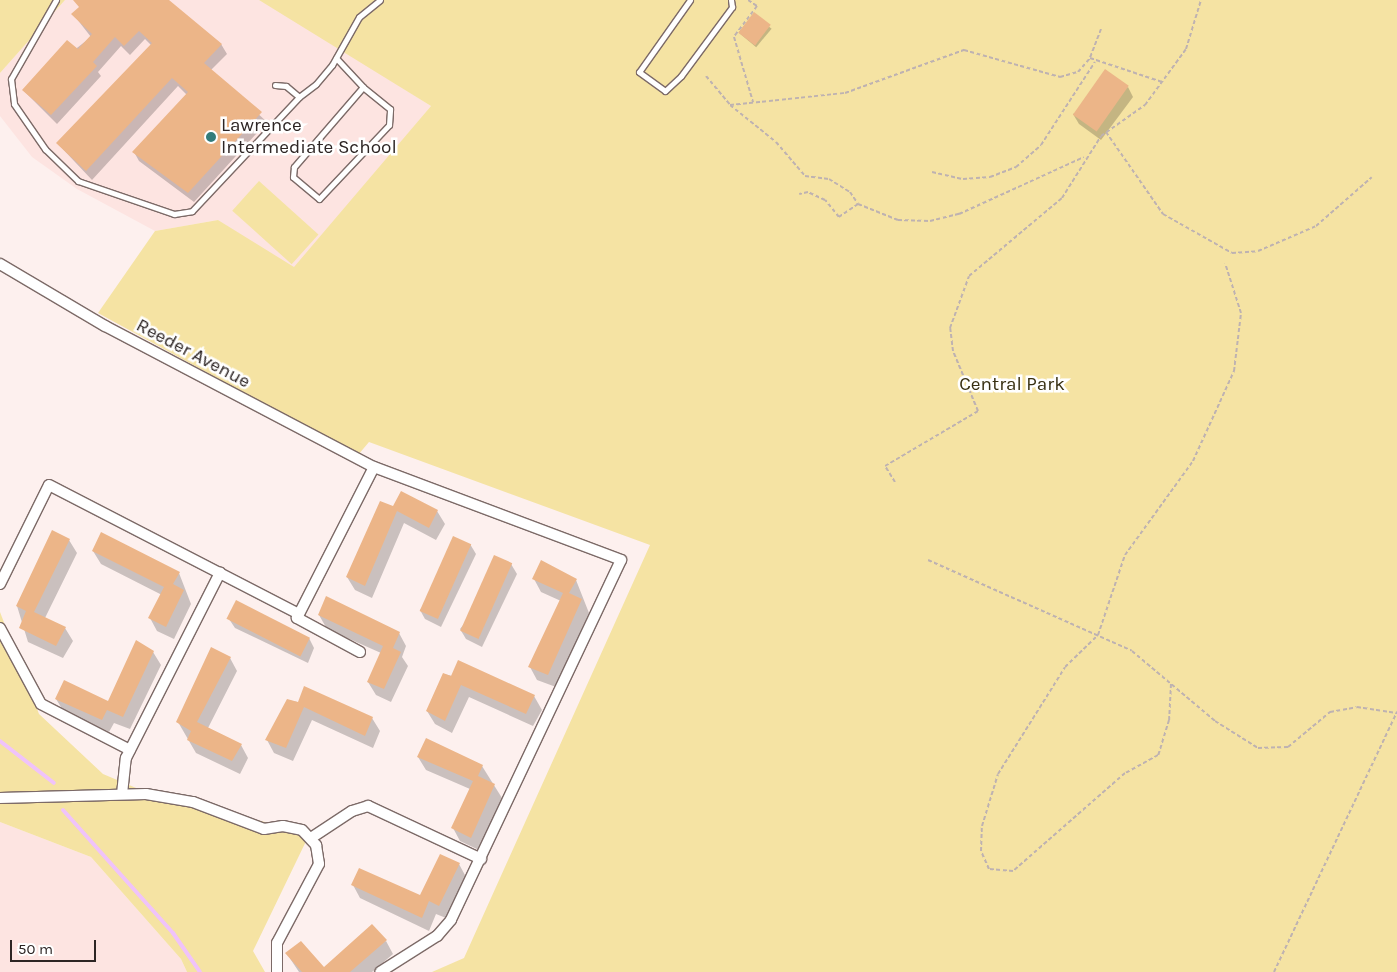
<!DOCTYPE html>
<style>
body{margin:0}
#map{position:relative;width:1397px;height:972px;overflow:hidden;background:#fdf0ee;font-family:Karla,sans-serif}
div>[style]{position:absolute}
.built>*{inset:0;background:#fde4e1}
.green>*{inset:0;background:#f5e3a3;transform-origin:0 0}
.shadow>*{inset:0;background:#0003;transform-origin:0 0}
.stream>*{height:4px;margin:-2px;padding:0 2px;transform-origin:2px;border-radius:2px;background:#f0c3fa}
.building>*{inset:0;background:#ecb588;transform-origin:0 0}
.path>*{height:2px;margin-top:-1px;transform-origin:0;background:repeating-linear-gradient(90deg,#beb2b1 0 4px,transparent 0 6.5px)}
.roads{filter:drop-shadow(1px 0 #7c6a67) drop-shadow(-1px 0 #7c6a67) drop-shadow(0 1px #7c6a67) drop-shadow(0 -1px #7c6a67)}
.lane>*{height:5px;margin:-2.5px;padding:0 2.5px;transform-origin:2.5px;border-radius:2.5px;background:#fff}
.street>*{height:10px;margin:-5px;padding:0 5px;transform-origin:5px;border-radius:5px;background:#fff}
.dots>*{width:14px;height:14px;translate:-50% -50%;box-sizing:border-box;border:2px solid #fff;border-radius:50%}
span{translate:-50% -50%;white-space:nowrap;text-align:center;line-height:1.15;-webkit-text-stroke:5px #fff;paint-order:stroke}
.poi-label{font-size:19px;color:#2d2524}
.left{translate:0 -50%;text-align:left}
.street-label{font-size:19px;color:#2d2524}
.park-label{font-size:19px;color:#383012}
.scale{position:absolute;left:10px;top:940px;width:86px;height:22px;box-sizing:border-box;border:2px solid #2d2524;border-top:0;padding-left:6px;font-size:15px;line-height:18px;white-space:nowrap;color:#2d2524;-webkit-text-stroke:4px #fff;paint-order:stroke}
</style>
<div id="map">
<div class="built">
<i style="clip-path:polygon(65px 0,263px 0,431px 106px,294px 270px,218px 220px,155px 231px,77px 189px,32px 157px,0 116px,0 73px)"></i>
<i style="clip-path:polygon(0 822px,91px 857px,181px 959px,187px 972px,0 972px)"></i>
</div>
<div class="green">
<i style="clip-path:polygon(0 0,65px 0,0 73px)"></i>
<i style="clip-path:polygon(259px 0,1397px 0,1397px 972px,432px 972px,464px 958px,650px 545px,369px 442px,358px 455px,98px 313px,155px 231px,218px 220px,294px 267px,431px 106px)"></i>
<i style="left:259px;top:181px;width:80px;height:40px;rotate:42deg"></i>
<i style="clip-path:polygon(0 612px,39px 714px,103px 774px,148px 793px,310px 833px,253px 951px,265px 972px,187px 972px,181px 959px,91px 857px,0 822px)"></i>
</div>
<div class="shadow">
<i style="clip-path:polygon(78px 0,167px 0,221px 44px,227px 54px,211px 70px,267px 122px,194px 202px,139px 161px,134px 152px,187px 95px,178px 86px,92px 180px,58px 144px,151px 45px,145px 39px,130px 55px,121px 46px,98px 72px,101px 76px,57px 124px,23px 90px,91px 37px,73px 14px,80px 9px)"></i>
<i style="left:754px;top:14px;width:23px;height:24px;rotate:40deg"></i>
<i style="clip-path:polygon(1128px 87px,1133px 97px,1101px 140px,1079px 124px,1073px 114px)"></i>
<i style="clip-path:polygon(393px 508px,437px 511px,445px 524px,436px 540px,404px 523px,372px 598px,355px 590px,347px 577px)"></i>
<i style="clip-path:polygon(69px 540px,77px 553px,45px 618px,65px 628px,73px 641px,63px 658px,28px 642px,17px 606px)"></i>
<i style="clip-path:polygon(470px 544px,476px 554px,441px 627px,425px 619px,420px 610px)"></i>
<i style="clip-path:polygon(93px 551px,179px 573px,191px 604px,174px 639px,157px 631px,150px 618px,162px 595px,101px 564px)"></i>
<i style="clip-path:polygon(511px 564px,517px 574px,482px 647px,466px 639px,460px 629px)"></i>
<i style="clip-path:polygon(534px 579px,576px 580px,589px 613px,556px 687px,537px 680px,530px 667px,561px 601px,541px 592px)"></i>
<i style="clip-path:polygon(319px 615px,399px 633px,406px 646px,402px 657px,408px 666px,391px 702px,376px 695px,368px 682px,381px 653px,327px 629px)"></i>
<i style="clip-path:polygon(229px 619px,309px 638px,314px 648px,308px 663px,235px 628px)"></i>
<i style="clip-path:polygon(153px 652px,161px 665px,130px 729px,114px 723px,109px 732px,64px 712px,56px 699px,109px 703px)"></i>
<i style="clip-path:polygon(230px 658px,237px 671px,208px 728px,241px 745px,248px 758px,240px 774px,196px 753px,178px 722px)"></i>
<i style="clip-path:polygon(444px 674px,534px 696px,542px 710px,533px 726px,469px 697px,452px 733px,435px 724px,427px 711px)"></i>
<i style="clip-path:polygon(288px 700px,372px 718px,380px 731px,373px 748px,312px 720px,293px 761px,274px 753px,267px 740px)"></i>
<i style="clip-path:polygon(418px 757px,482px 766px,502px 798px,479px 850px,460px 841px,453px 828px,470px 789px,426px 770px)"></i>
<i style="clip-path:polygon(459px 864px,466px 877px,446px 918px,436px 914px,429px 931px,360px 898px,353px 885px,421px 896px)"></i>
<i style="clip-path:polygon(386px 941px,393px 954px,372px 972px,299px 972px,287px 954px,324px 969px)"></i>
</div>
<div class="stream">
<i style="left:0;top:741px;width:68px;rotate:37.9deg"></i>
<i style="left:63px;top:810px;width:165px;rotate:48.2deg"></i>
<i style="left:173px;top:933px;width:47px;rotate:55.3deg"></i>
</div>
<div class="building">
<i style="clip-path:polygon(73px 0,169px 0,222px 44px,204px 63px,262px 112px,188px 193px,132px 152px,188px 92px,172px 78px,86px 171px,56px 143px,152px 43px,139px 31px,124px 46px,115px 37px,93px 62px,97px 66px,51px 115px,22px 90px,67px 40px,78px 49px,92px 34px,71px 14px,79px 7px)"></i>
<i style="left:754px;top:12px;width:21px;height:26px;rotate:37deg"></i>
<i style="left:1105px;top:69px;width:29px;height:56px;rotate:35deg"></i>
<i style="clip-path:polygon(401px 491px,438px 510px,429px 528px,397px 511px,365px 586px,346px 577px,380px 501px,393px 506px)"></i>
<i style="clip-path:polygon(52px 530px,70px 539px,34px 612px,66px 627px,56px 646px,19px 628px,26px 611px,16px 606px)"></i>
<i style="clip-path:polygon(101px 532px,180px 572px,173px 584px,184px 590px,166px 627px,148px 618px,164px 587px,92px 551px)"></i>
<i style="left:453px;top:536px;width:20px;height:82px;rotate:24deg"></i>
<i style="left:494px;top:555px;width:20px;height:83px;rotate:24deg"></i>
<i style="clip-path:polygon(541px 560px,577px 579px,569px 593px,582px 599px,548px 675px,528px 667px,563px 593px,532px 579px)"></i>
<i style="clip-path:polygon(326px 596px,400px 632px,393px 648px,401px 652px,384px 689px,367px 682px,383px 646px,318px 615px)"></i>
<i style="left:236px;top:600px;width:83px;height:21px;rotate:27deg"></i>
<i style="clip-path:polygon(136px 640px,154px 651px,123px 717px,107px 710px,102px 720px,55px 699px,64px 680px,108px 701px)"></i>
<i style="clip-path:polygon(211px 647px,231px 657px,197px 722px,242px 744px,232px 761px,187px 740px,191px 731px,176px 722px)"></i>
<i style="clip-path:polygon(458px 660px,535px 695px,526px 714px,461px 685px,445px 721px,426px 711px,443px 673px,451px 676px)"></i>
<i style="clip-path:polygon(304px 686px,373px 717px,365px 736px,304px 707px,286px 748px,265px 740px,287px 699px,298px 702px)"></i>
<i style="clip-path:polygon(426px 738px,483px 765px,478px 776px,495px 784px,471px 838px,451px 828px,473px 781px,417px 757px)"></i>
<i style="clip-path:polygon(440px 854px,460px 863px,439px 906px,429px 901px,422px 918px,351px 885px,359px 868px,420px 895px)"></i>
<i style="clip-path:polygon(372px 924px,387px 940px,350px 972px,302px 972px,285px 953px,301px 941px,324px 967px)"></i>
</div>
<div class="path">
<i style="left:748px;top:0;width:11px;rotate:34deg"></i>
<i style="left:757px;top:6px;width:39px;rotate:127deg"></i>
<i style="left:734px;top:37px;width:68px;rotate:73.7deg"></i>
<i style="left:1101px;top:29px;width:31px;rotate:111deg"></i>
<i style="left:1090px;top:58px;width:76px;rotate:18.4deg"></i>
<i style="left:706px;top:76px;width:38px;rotate:50deg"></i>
<i style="left:730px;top:105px;width:116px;rotate:-6deg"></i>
<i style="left:845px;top:93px;width:127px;rotate:-19.9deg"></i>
<i style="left:964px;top:50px;width:100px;rotate:15.7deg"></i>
<i style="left:1060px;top:77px;width:19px;rotate:-16deg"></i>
<i style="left:1078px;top:72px;width:18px;rotate:-49deg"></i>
<i style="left:730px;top:105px;width:59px;rotate:38.8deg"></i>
<i style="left:776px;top:142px;width:45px;rotate:49.5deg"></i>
<i style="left:805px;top:176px;width:24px;rotate:7deg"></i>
<i style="left:829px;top:179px;width:25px;rotate:32deg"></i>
<i style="left:850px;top:192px;width:14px;rotate:56deg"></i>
<i style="left:858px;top:204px;width:23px;rotate:146deg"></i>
<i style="left:839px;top:217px;width:22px;rotate:-129deg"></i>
<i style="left:825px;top:200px;width:19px;rotate:-155deg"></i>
<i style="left:808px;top:192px;width:9px;rotate:167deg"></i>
<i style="left:1106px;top:132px;width:100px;rotate:55.2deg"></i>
<i style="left:1163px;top:214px;width:79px;rotate:29.5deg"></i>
<i style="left:1232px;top:253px;width:26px;rotate:-4deg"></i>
<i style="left:1258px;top:251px;width:63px;rotate:-23.3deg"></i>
<i style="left:1316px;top:226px;width:74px;rotate:-41.2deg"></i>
<i style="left:932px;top:172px;width:32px;rotate:13deg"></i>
<i style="left:963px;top:179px;width:27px;rotate:-4deg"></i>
<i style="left:990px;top:177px;width:28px;rotate:-21deg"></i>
<i style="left:1016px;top:167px;width:33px;rotate:-41deg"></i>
<i style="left:1041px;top:145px;width:99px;rotate:-57deg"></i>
<i style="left:858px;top:204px;width:43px;rotate:21.8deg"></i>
<i style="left:898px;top:220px;width:32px;rotate:2deg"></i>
<i style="left:930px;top:221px;width:30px;rotate:-14deg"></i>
<i style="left:959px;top:214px;width:137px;rotate:-24.5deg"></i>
<i style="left:895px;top:482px;width:19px;rotate:-122deg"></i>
<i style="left:885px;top:466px;width:108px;rotate:-30.6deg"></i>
<i style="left:978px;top:411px;width:65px;rotate:-112.6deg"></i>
<i style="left:953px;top:351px;width:23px;rotate:-97deg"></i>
<i style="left:950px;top:328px;width:55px;rotate:-69.9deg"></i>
<i style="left:969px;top:276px;width:121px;rotate:-40deg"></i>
<i style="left:1062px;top:198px;width:73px;rotate:-57.8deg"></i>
<i style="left:1101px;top:136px;width:54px;rotate:-35.2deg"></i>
<i style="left:1145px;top:105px;width:69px;rotate:-53.8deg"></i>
<i style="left:1186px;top:49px;width:51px;rotate:-73deg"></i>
<i style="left:928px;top:560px;width:223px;rotate:24deg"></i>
<i style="left:1132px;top:651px;width:109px;rotate:40.1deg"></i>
<i style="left:1215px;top:721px;width:51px;rotate:32.1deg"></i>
<i style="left:1258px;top:748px;width:30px;rotate:-2deg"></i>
<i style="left:1288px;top:747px;width:55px;rotate:-39.8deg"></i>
<i style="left:1330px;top:712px;width:27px;rotate:-10deg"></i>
<i style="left:1357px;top:707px;width:40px;rotate:8.5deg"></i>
<i style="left:1171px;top:684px;width:36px;rotate:93deg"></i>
<i style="left:1169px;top:720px;width:37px;rotate:107deg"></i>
<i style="left:1158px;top:755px;width:38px;rotate:151deg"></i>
<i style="left:1125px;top:773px;width:149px;rotate:138.8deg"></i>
<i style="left:1013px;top:871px;width:24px;rotate:-175deg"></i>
<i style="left:989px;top:869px;width:20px;rotate:-114deg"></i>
<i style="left:981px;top:851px;width:25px;rotate:-88deg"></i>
<i style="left:982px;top:826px;width:54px;rotate:-72.9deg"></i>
<i style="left:998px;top:774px;width:126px;rotate:-57.9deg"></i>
<i style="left:1065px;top:667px;width:46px;rotate:-44.1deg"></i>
<i style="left:1098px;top:635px;width:84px;rotate:-71.4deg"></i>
<i style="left:1125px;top:555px;width:116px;rotate:-54.1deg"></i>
<i style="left:1193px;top:461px;width:99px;rotate:-65.5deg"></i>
<i style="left:1234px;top:371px;width:58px;rotate:-83.1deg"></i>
<i style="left:1241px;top:313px;width:52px;rotate:-107.7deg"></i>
<i style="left:1274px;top:972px;width:288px;rotate:-64.7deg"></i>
</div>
<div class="roads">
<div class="lane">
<i style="left:56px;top:0;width:91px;rotate:119.7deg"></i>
<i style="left:11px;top:79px;width:25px;rotate:83deg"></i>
<i style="left:14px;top:104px;width:55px;rotate:55.4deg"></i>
<i style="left:45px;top:149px;width:46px;rotate:44.1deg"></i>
<i style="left:78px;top:181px;width:102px;rotate:19deg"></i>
<i style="left:174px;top:214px;width:18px;rotate:-9deg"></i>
<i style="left:192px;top:211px;width:156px;rotate:-46.8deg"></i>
<i style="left:690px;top:0;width:88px;rotate:125.3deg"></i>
<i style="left:639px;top:72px;width:32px;rotate:36deg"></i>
<i style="left:665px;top:91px;width:22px;rotate:-43deg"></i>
<i style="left:681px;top:76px;width:86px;rotate:-53.5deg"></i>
<i style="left:732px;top:7px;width:7px;rotate:-98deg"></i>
<i style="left:336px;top:58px;width:40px;rotate:47deg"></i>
<i style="left:363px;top:87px;width:106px;rotate:130.8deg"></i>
<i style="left:294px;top:167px;width:10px;rotate:96deg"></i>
<i style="left:293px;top:177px;width:34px;rotate:40deg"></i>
<i style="left:319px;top:199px;width:102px;rotate:-46.6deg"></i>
<i style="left:389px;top:125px;width:16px;rotate:-86deg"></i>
<i style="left:390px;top:109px;width:35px;rotate:-141deg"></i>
<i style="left:275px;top:85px;width:11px;rotate:5deg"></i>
<i style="left:286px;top:86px;width:17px;rotate:40deg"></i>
<i style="left:299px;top:97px;width:21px;rotate:-37deg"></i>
<i style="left:316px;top:84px;width:25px;rotate:-50deg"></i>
<i style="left:332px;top:65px;width:55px;rotate:-60.6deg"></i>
<i style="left:359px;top:17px;width:27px;rotate:-39deg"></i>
</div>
<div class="street">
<i style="left:0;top:264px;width:122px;rotate:30.6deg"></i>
<i style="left:105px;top:326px;width:304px;rotate:27.7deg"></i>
<i style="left:0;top:584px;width:110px;rotate:-63.7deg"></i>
<i style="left:49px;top:485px;width:281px;rotate:27.3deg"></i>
<i style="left:0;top:628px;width:86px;rotate:61.7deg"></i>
<i style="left:41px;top:704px;width:100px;rotate:27.3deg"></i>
<i style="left:360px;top:652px;width:72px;rotate:-151.6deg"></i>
<i style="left:297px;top:618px;width:169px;rotate:-63deg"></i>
<i style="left:374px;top:467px;width:264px;rotate:20.6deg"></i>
<i style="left:621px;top:560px;width:398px;rotate:115.3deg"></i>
<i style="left:451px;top:920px;width:21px;rotate:131deg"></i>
<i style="left:437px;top:936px;width:67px;rotate:147.7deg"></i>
<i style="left:122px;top:794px;width:36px;rotate:-84deg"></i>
<i style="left:126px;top:758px;width:208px;rotate:-63.1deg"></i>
<i style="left:0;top:798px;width:146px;rotate:-1.6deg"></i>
<i style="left:146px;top:794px;width:48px;rotate:9.7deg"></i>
<i style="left:193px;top:802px;width:76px;rotate:20.8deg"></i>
<i style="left:264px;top:829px;width:19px;rotate:-9deg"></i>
<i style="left:283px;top:826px;width:19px;rotate:12deg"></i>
<i style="left:302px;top:830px;width:21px;rotate:47deg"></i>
<i style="left:316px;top:845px;width:19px;rotate:81deg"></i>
<i style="left:319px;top:864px;width:89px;rotate:118deg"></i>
<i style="left:277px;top:943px;width:29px;rotate:90deg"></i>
<i style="left:311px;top:838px;width:49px;rotate:-33.4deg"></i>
<i style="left:352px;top:811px;width:17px;rotate:-17deg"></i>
<i style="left:368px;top:806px;width:125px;rotate:25.1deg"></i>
</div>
</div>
<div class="dots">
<i style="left:211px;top:137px;background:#337c7b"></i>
</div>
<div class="poi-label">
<span class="left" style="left:221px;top:137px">Lawrence<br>Intermediate School</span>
</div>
<div class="street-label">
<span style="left:193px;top:354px;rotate:28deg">Reeder Avenue</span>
</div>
<div class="park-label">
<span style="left:1012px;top:385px">Central Park</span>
</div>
<div class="scale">50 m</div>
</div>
